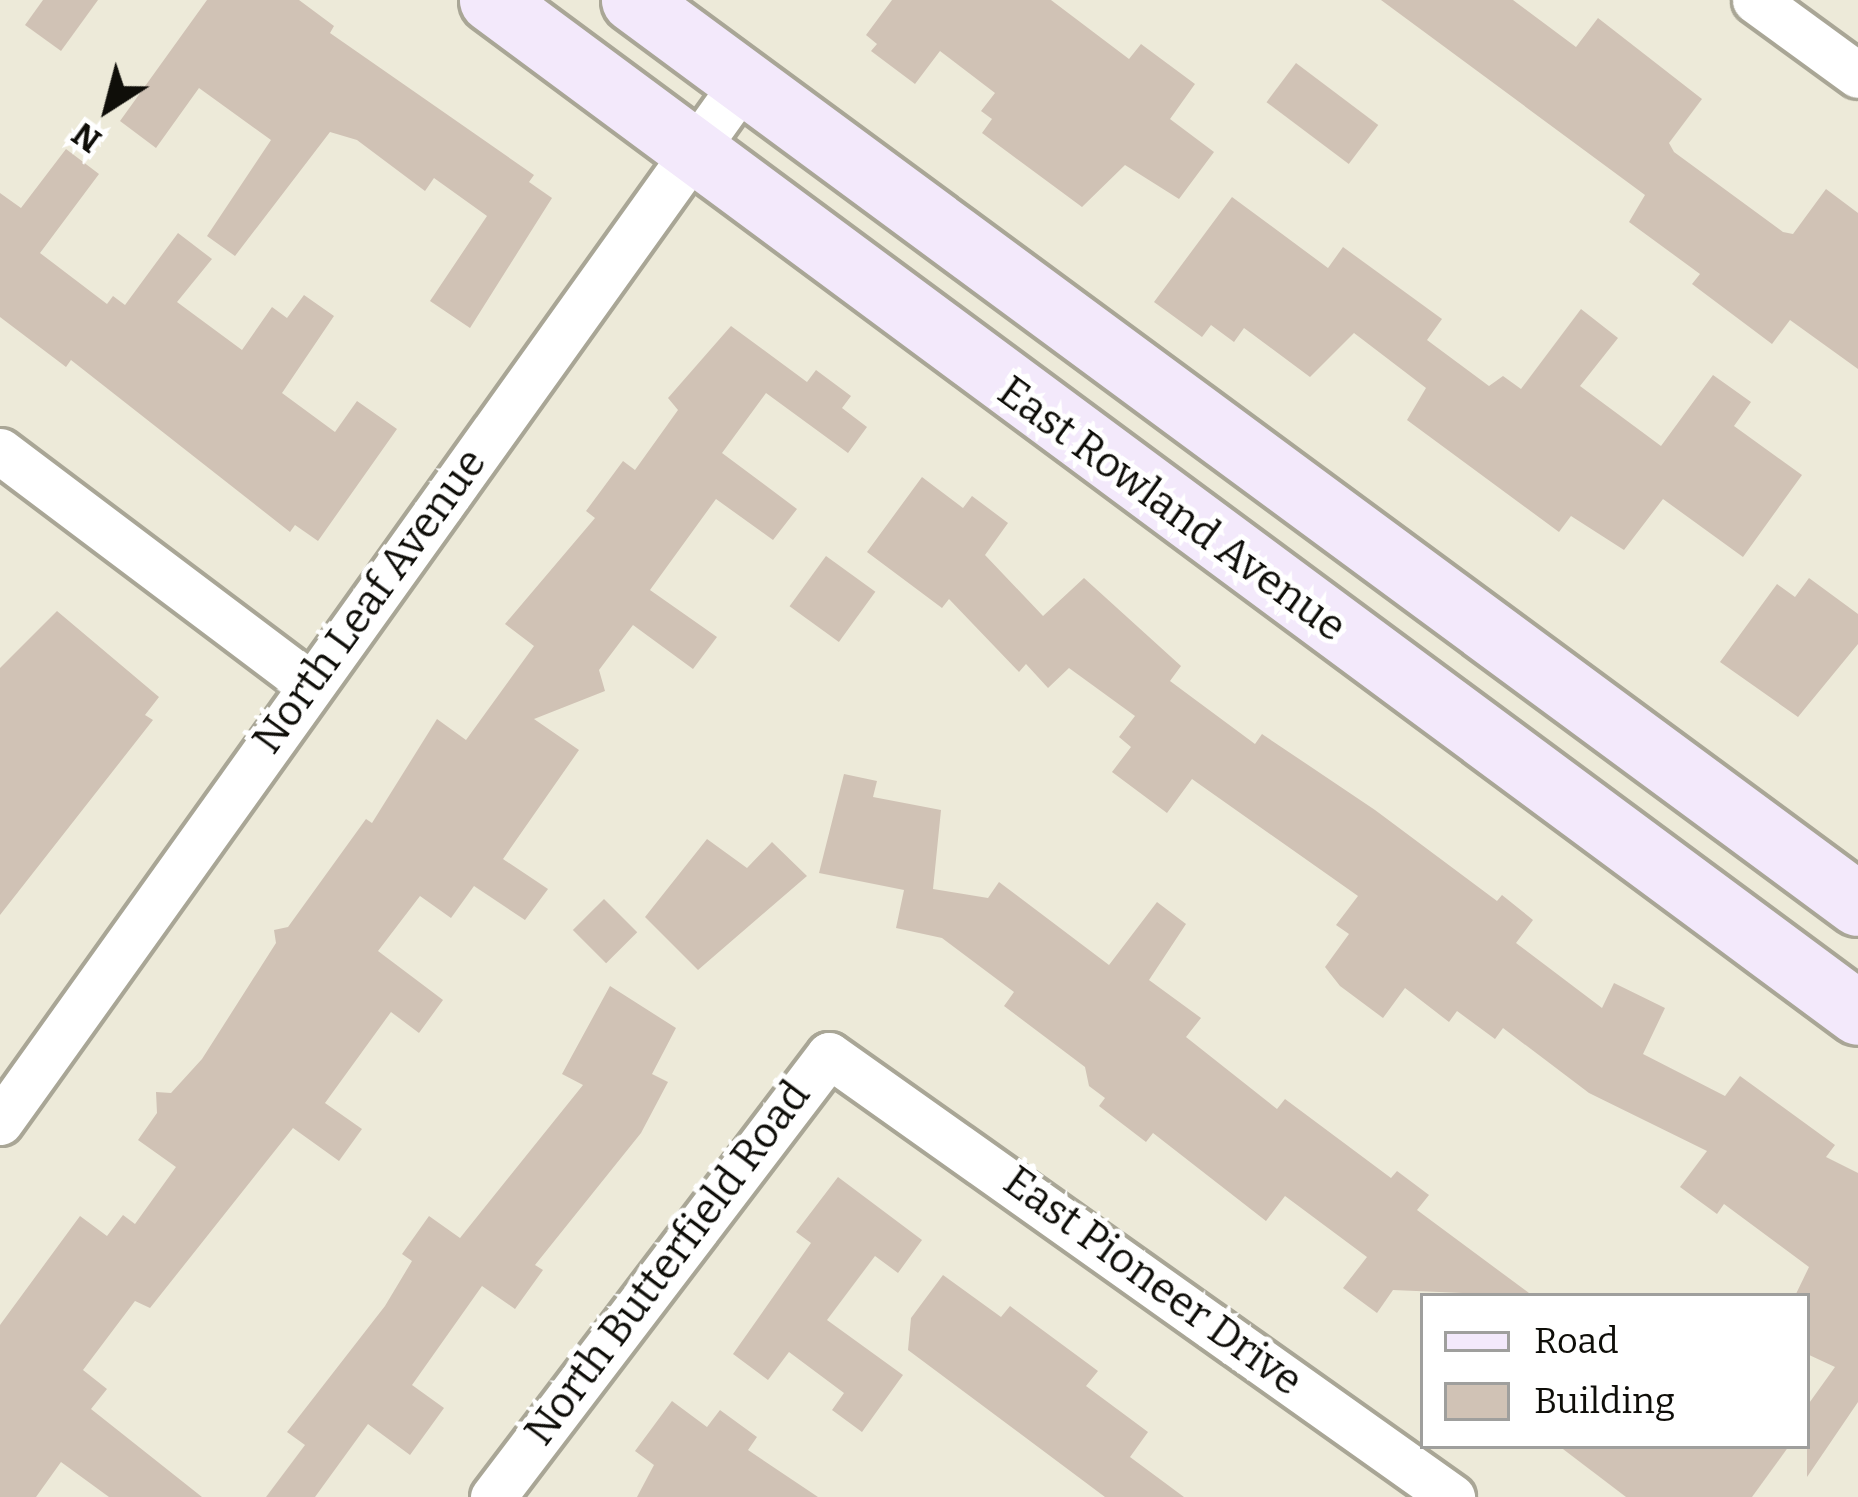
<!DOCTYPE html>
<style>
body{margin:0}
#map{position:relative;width:1858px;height:1497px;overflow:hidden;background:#edead9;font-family:Bitter,serif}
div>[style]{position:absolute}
.building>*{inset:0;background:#d0c2b5;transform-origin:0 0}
.roads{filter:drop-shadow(3px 0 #a9a696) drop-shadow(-3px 0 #a9a696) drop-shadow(0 3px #a9a696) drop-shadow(0 -3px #a9a696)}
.street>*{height:45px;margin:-22.5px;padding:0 22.5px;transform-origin:22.5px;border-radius:22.5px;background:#fff}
.secondary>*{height:63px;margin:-31.5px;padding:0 31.5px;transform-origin:31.5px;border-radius:31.5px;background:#f3e9fb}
span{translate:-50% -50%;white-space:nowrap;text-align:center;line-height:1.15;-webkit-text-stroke:10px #fff;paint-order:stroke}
.street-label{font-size:42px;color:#0f0e09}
.legend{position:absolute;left:1420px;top:1293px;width:390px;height:156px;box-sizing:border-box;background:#fff;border:3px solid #9f9f9d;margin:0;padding:15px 21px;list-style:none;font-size:36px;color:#0f0e09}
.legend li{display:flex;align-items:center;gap:24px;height:60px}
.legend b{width:60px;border:3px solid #9f9f9d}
.north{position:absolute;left:48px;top:48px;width:120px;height:120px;-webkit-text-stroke:9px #fff;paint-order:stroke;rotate:216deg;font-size:33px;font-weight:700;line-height:48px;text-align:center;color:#0f0e09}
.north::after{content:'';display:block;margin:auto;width:42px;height:54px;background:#0f0e09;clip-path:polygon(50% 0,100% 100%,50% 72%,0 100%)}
</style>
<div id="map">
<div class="building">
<i style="clip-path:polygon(43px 0,98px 0,61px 51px,25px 25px)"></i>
<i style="clip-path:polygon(207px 0,299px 0,334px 26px,330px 33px,534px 175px,529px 182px,552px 198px,470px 328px,430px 301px,487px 216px,434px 178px,425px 191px,357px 140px,330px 132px,235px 256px,207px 236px,271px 140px,199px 88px,156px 148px,120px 121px)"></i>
<i style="clip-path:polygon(892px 0,1051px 0,1129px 59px,1141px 44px,1195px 84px,1170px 119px,1214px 152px,1179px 199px,1125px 165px,1082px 207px,982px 133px,992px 119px,981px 111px,995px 93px,940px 51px,915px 84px,871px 51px,877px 44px,866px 35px)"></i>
<i style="clip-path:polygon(1381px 0,1513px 0,1576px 47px,1598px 18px,1702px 99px,1669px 143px,1674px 152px,1783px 232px,1793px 234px,1826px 189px,1858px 213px,1858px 369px,1790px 320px,1772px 344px,1692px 284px,1700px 274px,1629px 222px,1645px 195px)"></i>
<i style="left:1296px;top:63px;width:103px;height:49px;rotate:37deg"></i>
<i style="clip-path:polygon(66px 149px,99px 174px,40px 253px,107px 304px,113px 296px,125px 305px,178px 233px,212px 259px,177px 302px,242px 350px,272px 307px,287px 318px,304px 295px,334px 316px,282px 393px,335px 432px,357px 401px,397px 429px,318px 541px,295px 525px,290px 532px,71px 360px,66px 367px,0 317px,0 193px,21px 208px)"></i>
<i style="clip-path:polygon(1232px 197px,1328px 268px,1343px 247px,1442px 319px,1427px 340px,1489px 386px,1503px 376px,1521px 389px,1581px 309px,1618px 338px,1580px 386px,1661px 446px,1713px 375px,1751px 402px,1734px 426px,1802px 475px,1743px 557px,1663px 499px,1624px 550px,1571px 516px,1559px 532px,1407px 420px,1426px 388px,1354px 333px,1310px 377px,1244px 328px,1234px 342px,1211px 325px,1202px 337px,1154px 302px)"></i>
<i style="clip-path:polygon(731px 326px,807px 382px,816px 370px,851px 396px,842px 408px,867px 427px,848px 453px,766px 393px,722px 453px,797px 509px,773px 540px,716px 499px,650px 590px,717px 637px,693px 669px,633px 625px,599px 670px,605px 691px,534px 719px,579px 750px,503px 859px,548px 889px,525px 920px,474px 886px,451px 918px,420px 896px,378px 951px,443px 1000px,419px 1033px,391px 1012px,325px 1103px,362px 1129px,339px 1161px,293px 1128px,150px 1308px,135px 1301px,83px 1370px,107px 1389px,91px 1409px,202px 1497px,109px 1497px,61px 1462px,36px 1497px,0 1497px,0 1325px,80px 1216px,107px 1236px,123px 1215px,135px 1224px,176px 1167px,138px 1140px,157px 1113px,156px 1092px,171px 1093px,202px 1059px,276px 943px,274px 930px,288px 927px,366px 819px,372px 823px,437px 719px,466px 740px,534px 646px,505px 624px,595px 518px,586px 511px,623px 461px,635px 470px,678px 410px,668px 398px)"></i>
<i style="clip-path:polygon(922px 477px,963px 508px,972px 496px,1008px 523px,985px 555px,1043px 616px,1084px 578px,1181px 666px,1170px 681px,1255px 744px,1262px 734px,1375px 810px,1497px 901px,1502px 895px,1533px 920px,1516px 943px,1602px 1008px,1614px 983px,1665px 1008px,1643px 1054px,1725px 1096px,1740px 1076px,1835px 1145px,1826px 1157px,1858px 1173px,1858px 1402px,1807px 1477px,1807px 1406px,1835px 1367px,1807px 1354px,1807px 1296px,1795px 1296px,1809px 1267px,1724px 1204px,1717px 1214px,1680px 1187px,1707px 1151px,1589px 1093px,1503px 1028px,1495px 1039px,1457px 1011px,1449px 1022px,1405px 988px,1383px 1018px,1340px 986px,1325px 967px,1349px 934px,1336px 925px,1358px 896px,1192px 779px,1167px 813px,1112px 772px,1131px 747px,1119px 737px,1135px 716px,1069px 668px,1048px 688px,1026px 664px,1019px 672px,949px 599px,942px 608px,867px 552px)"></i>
<i style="left:826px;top:556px;width:61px;height:62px;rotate:36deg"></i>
<i style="clip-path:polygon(1809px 578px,1858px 614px,1858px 644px,1798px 717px,1720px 662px,1777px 584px,1795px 597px)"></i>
<i style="clip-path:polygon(57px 611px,159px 697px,145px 715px,153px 720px,0 915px,0 668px)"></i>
<i style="clip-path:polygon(844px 774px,877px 781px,873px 797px,941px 810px,933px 889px,988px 898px,999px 882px,1109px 965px,1157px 902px,1186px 924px,1149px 980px,1201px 1018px,1186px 1037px,1277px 1109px,1285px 1099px,1391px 1178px,1397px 1171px,1429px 1195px,1417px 1210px,1533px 1296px,1393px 1290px,1377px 1313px,1343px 1288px,1367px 1257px,1285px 1196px,1266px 1221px,1153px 1133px,1146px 1142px,1099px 1106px,1105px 1098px,1089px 1086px,1085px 1067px,1004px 1006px,1014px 992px,942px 938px,896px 928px,904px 890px,819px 873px)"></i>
<i style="clip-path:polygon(707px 839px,747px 868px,772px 842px,807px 876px,698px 970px,645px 917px)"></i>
<i style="left:604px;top:899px;width:47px;height:44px;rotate:45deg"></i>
<i style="clip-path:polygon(610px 986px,676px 1028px,652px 1074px,668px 1082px,641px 1133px,535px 1265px,543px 1270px,515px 1309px,482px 1286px,412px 1385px,444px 1408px,410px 1455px,368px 1424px,315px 1497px,266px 1497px,305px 1445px,287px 1432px,385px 1306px,412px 1261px,402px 1254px,429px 1216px,460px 1238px,583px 1085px,562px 1074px)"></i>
<i style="clip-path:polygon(838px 1177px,922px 1240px,898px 1273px,875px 1256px,827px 1320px,903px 1375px,862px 1432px,832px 1410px,844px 1393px,789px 1352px,768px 1380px,733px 1354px,811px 1243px,796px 1232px)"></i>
<i style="clip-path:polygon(943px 1275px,1001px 1317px,1010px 1306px,1098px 1371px,1086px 1386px,1148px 1432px,1130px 1457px,1184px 1497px,1105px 1497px,908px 1350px,911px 1318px)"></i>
<i style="clip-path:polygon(672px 1401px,707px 1427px,720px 1410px,757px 1437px,748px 1450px,818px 1497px,637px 1497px,654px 1465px,635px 1451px)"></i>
<i style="clip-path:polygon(1559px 1446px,1789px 1446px,1752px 1497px,1626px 1497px)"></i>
</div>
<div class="roads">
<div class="street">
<i style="left:1755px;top:0;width:127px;rotate:36.1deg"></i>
<i style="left:0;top:451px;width:386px;rotate:37deg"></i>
<i style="left:0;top:1122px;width:1276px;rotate:-54.44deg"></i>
<i style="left:493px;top:1497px;width:555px;rotate:-52.76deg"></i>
<i style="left:829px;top:1055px;width:764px;rotate:35.35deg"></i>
</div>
<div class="secondary">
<i style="left:491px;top:0;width:1701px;rotate:36.54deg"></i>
<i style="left:633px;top:0;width:1522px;rotate:36.43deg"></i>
</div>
</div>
<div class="street-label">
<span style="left:1172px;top:509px;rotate:36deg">East Rowland Avenue</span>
<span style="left:369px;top:601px;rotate:-54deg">North Leaf Avenue</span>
<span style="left:667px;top:1263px;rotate:-53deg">North Butterfield Road</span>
<span style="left:1153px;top:1281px;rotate:36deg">East Pioneer Drive</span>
</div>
<ul class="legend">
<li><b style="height:15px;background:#f3e9fb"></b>Road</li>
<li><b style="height:33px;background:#d0c2b5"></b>Building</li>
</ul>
<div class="north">N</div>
</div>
